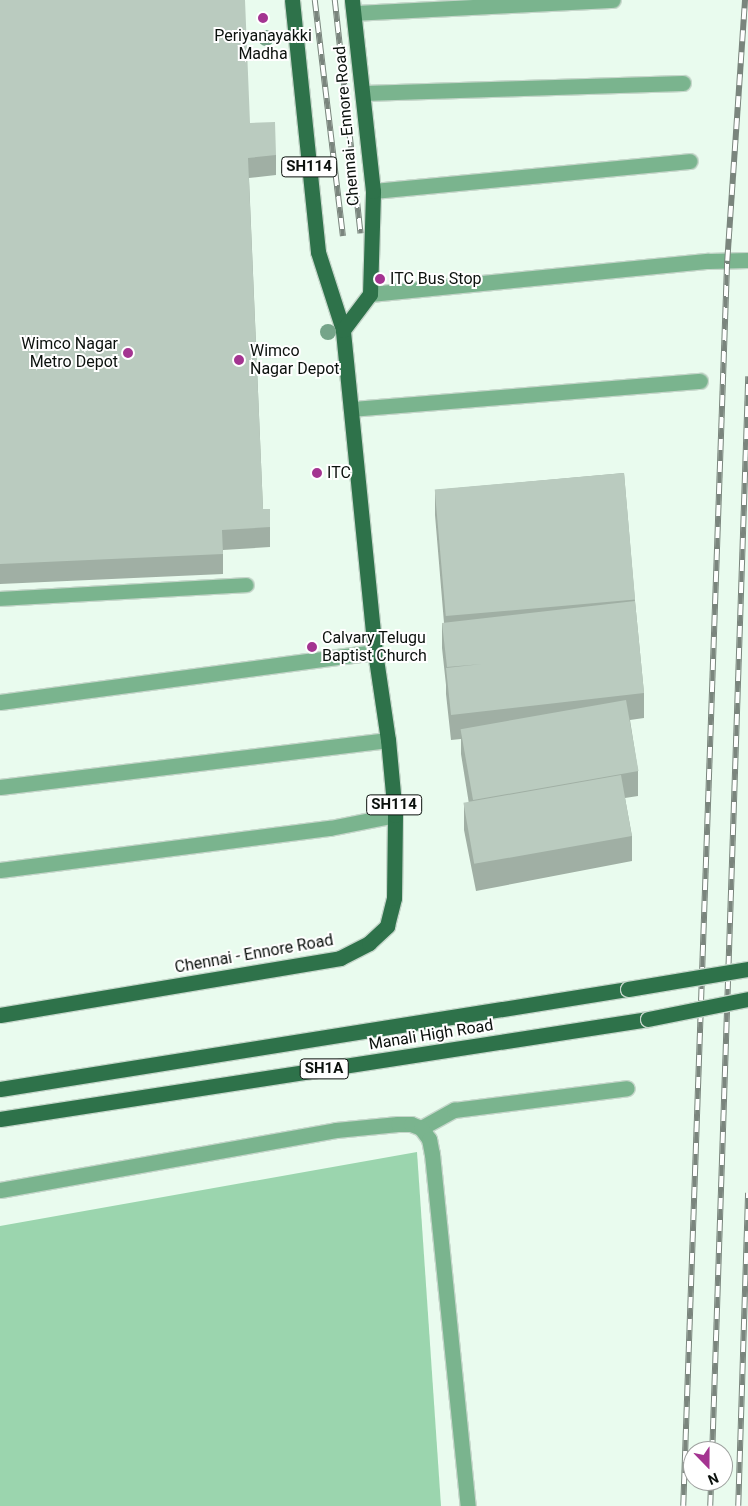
<!DOCTYPE html>
<style>
body{margin:0}
#map{position:relative;width:748px;height:1506px;overflow:hidden;background:#e9fbee;font-family:Roboto,sans-serif}
div>[style]{position:absolute}
.green>*{inset:0;background:#9bd5ae}
.roads{filter:drop-shadow(1px 0 #c5d6ca) drop-shadow(-1px 0 #c5d6ca) drop-shadow(0 1px #c5d6ca) drop-shadow(0 -1px #c5d6ca)}
.service>*{height:14px;margin:-7px;padding:0 7px;transform-origin:7px;border-radius:7px;background:#7ab48e}
.minor>*{height:15px;margin:-7.5px;padding:0 7.5px;transform-origin:7.5px;border-radius:7.5px;background:#7ab48e}
.primary>*{height:15px;margin:-7.5px;padding:0 7.5px;transform-origin:7.5px;border-radius:7.5px;background:#2e724a}
.rail>*{height:5.5px;margin-top:-2.75px;transform-origin:0;background:repeating-linear-gradient(90deg,#fff 0 11px,#7a857d 0 22px);box-sizing:border-box;border-block:1px solid #7a857d}
.bridges{filter:drop-shadow(1px 0 #c5d6ca) drop-shadow(-1px 0 #c5d6ca) drop-shadow(0 1px #c5d6ca) drop-shadow(0 -1px #c5d6ca)}
.primary-bridge>*{height:15px;margin:-7.5px;padding:0 7.5px;transform-origin:7.5px;border-radius:7.5px;background:#2e724a}
.trees>*{width:16px;height:16px;margin:-8px;border-radius:50%;background:#75a489}
.wall>*{inset:0;background:#a0afa4}
.building>*{inset:0;background:#bacbbf;transform-origin:0 0}
.dots>*{width:14px;height:14px;translate:-50% -50%;box-sizing:border-box;border:2px solid #fff;border-radius:50%}
span{translate:-50% -50%;white-space:nowrap;text-align:center;line-height:1.15;-webkit-text-stroke:4px #fff;paint-order:stroke}
.shield-label span{padding:1px 4px;background:#fff;border:1px solid;border-radius:4px;-webkit-text-stroke-width:0}
.shield-label{font-size:15px;color:#0b110d;font-weight:700}
.poi-label{font-size:16px;color:#0b110d}
.left{translate:0 -50%;text-align:left}
.right{translate:-100% -50%;text-align:right}
.street-label{font-size:16px;color:#0b110d}
.north{position:absolute;left:683px;top:1441px;width:50px;height:50px;box-sizing:border-box;background:#fff;border:1px solid #9da09e;border-radius:50%;rotate:158deg;font-size:14px;font-weight:700;line-height:20px;text-align:center;color:#0b110d}
.north::after{content:'';display:block;margin:auto;width:18px;height:22px;background:#a43491;clip-path:polygon(50% 0,100% 100%,50% 72%,0 100%)}
</style>
<div id="map">
<div class="green">
<i style="clip-path:polygon(417px 1152px,441px 1506px,0 1506px,0 1226px)"></i>
</div>
<div class="roads">
<div class="service">
<i style="left:0;top:599px;width:247px;rotate:-3.2deg"></i>
</div>
<div class="minor">
<i style="left:354px;top:13px;width:259px;rotate:-2.9deg"></i>
<i style="left:363px;top:93px;width:320px;rotate:-1.8deg"></i>
<i style="left:373px;top:191px;width:318px;rotate:-5.4deg"></i>
<i style="left:370px;top:294px;width:340px;rotate:-5.6deg"></i>
<i style="left:708px;top:261px;width:40px;rotate:-1.4deg"></i>
<i style="left:351px;top:409px;width:350px;rotate:-4.6deg"></i>
<i style="left:0;top:702px;width:378px;rotate:-7.6deg"></i>
<i style="left:0;top:787px;width:391px;rotate:-6.9deg"></i>
<i style="left:0;top:870px;width:333px;rotate:-7.3deg"></i>
<i style="left:330px;top:828px;width:66px;rotate:-11.3deg"></i>
<i style="left:421px;top:1128px;width:38px;rotate:-29deg"></i>
<i style="left:454px;top:1110px;width:174px;rotate:-7.2deg"></i>
<i style="left:0;top:1190px;width:341px;rotate:-10.1deg"></i>
<i style="left:336px;top:1130px;width:62px;rotate:-5.5deg"></i>
<i style="left:398px;top:1124px;width:13px"></i>
<i style="left:411px;top:1124px;width:11px;rotate:22deg"></i>
<i style="left:421px;top:1128px;width:14px;rotate:54deg"></i>
<i style="left:429px;top:1139px;width:15px;rotate:79deg"></i>
<i style="left:432px;top:1154px;width:354px;rotate:84.2deg"></i>
</div>
<div class="primary">
<i style="left:292px;top:0;width:253px;rotate:84.1deg"></i>
<i style="left:318px;top:252px;width:82px;rotate:72.2deg"></i>
<i style="left:0;top:1015px;width:345px;rotate:-9.5deg"></i>
<i style="left:340px;top:958px;width:33px;rotate:-27deg"></i>
<i style="left:369px;top:943px;width:25px;rotate:-43deg"></i>
<i style="left:387px;top:926px;width:29px;rotate:-76deg"></i>
<i style="left:394px;top:898px;width:83px;rotate:-89.3deg"></i>
<i style="left:395px;top:815px;width:75px;rotate:-95.3deg"></i>
<i style="left:388px;top:740px;width:89px;rotate:-98.4deg"></i>
<i style="left:375px;top:652px;width:324px;rotate:-95.7deg"></i>
<i style="left:343px;top:330px;width:45px;rotate:-53.1deg"></i>
<i style="left:370px;top:294px;width:103px;rotate:-88.3deg"></i>
<i style="left:373px;top:191px;width:192px;rotate:-96.3deg"></i>
<i style="left:0;top:1089px;width:636px;rotate:-9.05deg"></i>
<i style="left:0;top:1119px;width:656px;rotate:-8.77deg"></i>
</div>
</div>
<div class="rail">
<i style="left:315px;top:0;width:238px;rotate:83.2deg"></i>
<i style="left:335px;top:0;width:235px;rotate:83.7deg"></i>
<i style="left:712px;top:1451px;width:1075px;rotate:-88.08deg"></i>
<i style="left:683px;top:1506px;width:1246px;rotate:-87.98deg"></i>
<i style="left:727px;top:261px;width:262px;rotate:-86.1deg"></i>
<i style="left:710px;top:1506px;width:25px;rotate:-88deg"></i>
<i style="left:738px;top:1506px;width:313px;rotate:-88.2deg"></i>
</div>
<div class="bridges">
<div class="primary-bridge">
<i style="left:628px;top:989px;width:122px;rotate:-9.5deg"></i>
<i style="left:648px;top:1019px;width:102px;rotate:-11.3deg"></i>
</div>
</div>
<div class="trees">
<i style="left:266px;top:38px"></i>
<i style="left:328px;top:332px"></i>
</div>
<div class="wall">
<i style="clip-path:polygon(0 0,250px 123px,276px 155px,276px 175px,249px 178px,263px 509px,270px 527px,270px 547px,223px 550px,223px 574px,0 584px)"></i>
<i style="clip-path:polygon(624px 473px,635px 601px,644px 693px,644px 718px,630px 720px,638px 771px,638px 796px,625px 798px,632px 836px,632px 861px,476px 891px,464px 830px,464px 805px,469px 804px,461px 754px,461px 739px,451px 740px,446px 694px,446px 685px,442px 648px,442px 623px,444px 623px,435px 515px,435px 490px)"></i>
</div>
<div class="building">
<i style="clip-path:polygon(0 0,245px 0,250px 123px,275px 122px,276px 155px,248px 158px,263px 509px,270px 509px,270px 527px,222px 530px,223px 554px,0 564px)"></i>
<i style="left:624px;top:473px;width:127px;height:190px;rotate:85deg"></i>
<i style="clip-path:polygon(635px 601px,644px 693px,451px 715px,446px 668px,482px 664px,447px 667px,442px 623px)"></i>
<i style="left:626px;top:700px;width:72px;height:168px;rotate:80deg"></i>
<i style="left:621px;top:775px;width:62px;height:160px;rotate:80deg"></i>
</div>
<div class="dots">
<i style="left:263px;top:18px;background:#a43491"></i>
<i style="left:380px;top:279px;background:#a43491"></i>
<i style="left:128px;top:353px;background:#a43491"></i>
<i style="left:239px;top:360px;background:#a43491"></i>
<i style="left:317px;top:473px;background:#a43491"></i>
<i style="left:312px;top:647px;background:#a43491"></i>
</div>
<div class="shield-label">
<span style="left:309px;top:167px">SH114</span>
<span style="left:394px;top:805px">SH114</span>
<span style="left:324px;top:1069px">SH1A</span>
</div>
<div class="poi-label">
<span style="left:263px;top:45px">Periyanayakki<br>Madha</span>
<span class="left" style="left:390px;top:279px">ITC Bus Stop</span>
<span class="right" style="left:118px;top:353px">Wimco Nagar<br>Metro Depot</span>
<span class="left" style="left:250px;top:360px">Wimco<br>Nagar Depot</span>
<span class="left" style="left:327px;top:473px">ITC</span>
<span class="left" style="left:322px;top:647px">Calvary Telugu<br>Baptist Church</span>
</div>
<div class="street-label">
<span style="left:347px;top:126px;rotate:-95deg">Chennai - Ennore Road</span>
<span style="left:254px;top:954px;rotate:-10deg">Chennai - Ennore Road</span>
<span style="left:431px;top:1035px;rotate:-9deg">Manali High Road</span>
</div>
<div class="north">N</div>
</div>
